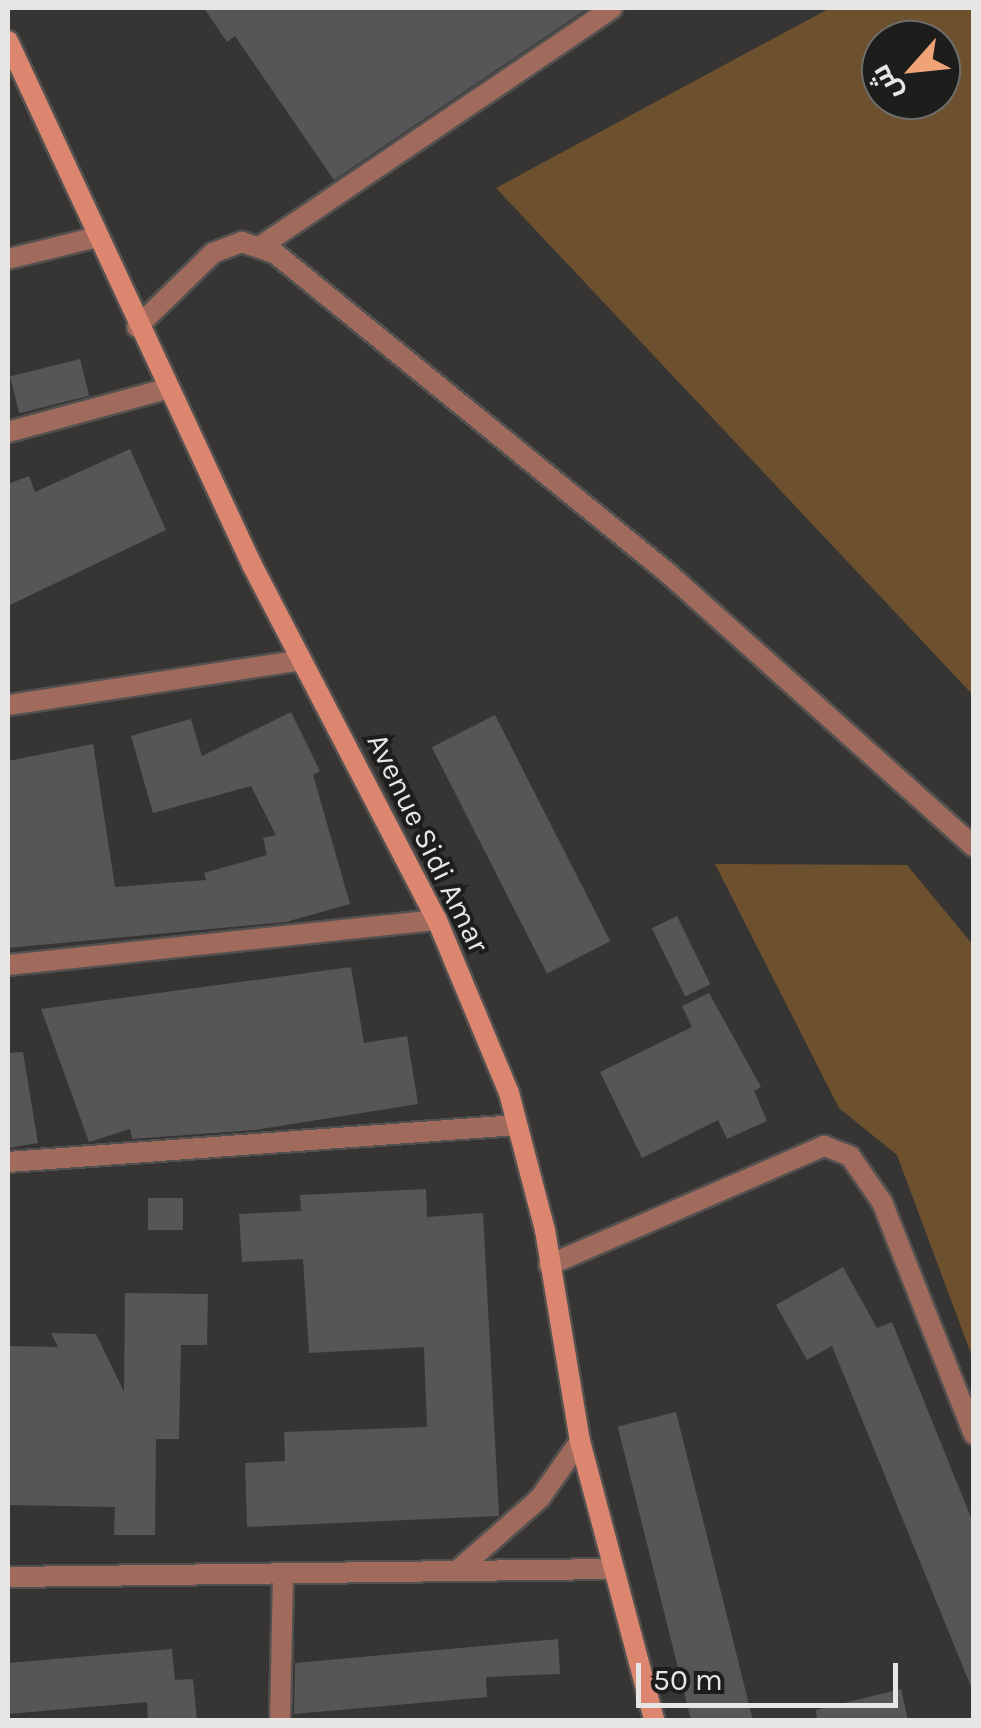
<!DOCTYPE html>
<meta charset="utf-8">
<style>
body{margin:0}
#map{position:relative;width:981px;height:1728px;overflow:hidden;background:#373533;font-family:Karla,Cairo,sans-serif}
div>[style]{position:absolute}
.green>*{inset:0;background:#6d512e}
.building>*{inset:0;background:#565558;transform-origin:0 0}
.roads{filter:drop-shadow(2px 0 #53514f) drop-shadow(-2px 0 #53514f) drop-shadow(0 2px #53514f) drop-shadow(0 -2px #53514f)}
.lane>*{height:20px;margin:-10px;padding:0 10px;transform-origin:10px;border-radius:10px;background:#a06a5c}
.street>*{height:20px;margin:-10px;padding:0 10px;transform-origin:10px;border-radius:10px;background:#a06a5c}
.secondary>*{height:20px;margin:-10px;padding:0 10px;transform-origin:10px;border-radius:10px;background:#dc8670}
span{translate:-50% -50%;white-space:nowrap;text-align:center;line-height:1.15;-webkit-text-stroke:8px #1d1d1c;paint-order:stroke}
.street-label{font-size:30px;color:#e7e6e5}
.frame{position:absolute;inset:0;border:10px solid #e7e6e5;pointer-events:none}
.north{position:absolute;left:861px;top:20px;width:100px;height:100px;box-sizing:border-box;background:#1d1d1c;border:2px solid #6e6d6c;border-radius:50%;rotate:243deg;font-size:28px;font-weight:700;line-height:40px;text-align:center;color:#e7e6e5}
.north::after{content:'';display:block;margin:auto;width:35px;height:45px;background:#efa377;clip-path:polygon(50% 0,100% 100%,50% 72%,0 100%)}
.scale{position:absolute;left:636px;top:1663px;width:262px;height:45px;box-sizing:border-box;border:5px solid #e7e6e5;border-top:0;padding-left:12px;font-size:30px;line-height:35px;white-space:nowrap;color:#e7e6e5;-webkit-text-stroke:8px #1d1d1c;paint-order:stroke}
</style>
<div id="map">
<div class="green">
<i style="clip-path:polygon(evenodd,830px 8px,973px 8px,973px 695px,496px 188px,830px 8px,881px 40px,941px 40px,941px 100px,881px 100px,881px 40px)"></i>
<i style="clip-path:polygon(715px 864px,907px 865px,973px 945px,973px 1359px,897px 1155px,839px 1108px)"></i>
</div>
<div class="building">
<i style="clip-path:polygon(204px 8px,588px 8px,334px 180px,235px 36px,227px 42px)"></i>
<i style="left:80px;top:359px;width:38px;height:72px;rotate:76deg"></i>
<i style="clip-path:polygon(130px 449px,166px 530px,8px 606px,8px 484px,29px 476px,35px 492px)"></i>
<i style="clip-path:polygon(291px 712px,320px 771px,313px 775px,350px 904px,286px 922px,8px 948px,8px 761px,93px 744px,115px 887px,206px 880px,204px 873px,267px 855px,263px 838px,276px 835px,251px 786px,153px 813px,131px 736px,191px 719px,202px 756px)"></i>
<i style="left:495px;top:715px;width:254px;height:71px;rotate:63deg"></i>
<i style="left:677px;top:916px;width:76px;height:28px;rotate:64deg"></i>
<i style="clip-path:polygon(351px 967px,364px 1043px,407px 1036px,418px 1104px,255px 1130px,132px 1139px,130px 1129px,89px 1142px,41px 1009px)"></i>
<i style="clip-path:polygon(709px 993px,761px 1087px,754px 1091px,767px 1121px,727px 1139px,718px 1120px,642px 1158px,600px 1072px,692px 1027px,682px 1006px)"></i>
<i style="clip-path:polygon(23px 1052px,38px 1143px,8px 1148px,8px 1053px)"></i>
<i style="clip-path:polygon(426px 1189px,427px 1217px,483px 1213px,499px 1516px,247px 1527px,245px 1463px,285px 1461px,284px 1432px,427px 1427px,424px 1347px,309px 1353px,303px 1259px,242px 1262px,239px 1214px,301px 1211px,300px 1195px)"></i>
<i style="left:148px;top:1198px;width:35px;height:32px"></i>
<i style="clip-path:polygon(843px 1267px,877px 1328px,892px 1322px,974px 1525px,974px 1694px,832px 1346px,807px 1360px,776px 1305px)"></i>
<i style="clip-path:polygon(125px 1293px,208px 1294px,207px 1345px,181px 1345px,179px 1439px,156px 1439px,155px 1535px,114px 1535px,115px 1507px,8px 1505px,8px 1346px,58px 1347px,51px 1333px,96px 1334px,124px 1392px)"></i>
<i style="left:676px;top:1412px;width:317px;height:60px;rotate:76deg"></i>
<i style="clip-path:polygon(558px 1639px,560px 1674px,486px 1677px,487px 1697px,294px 1714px,295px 1663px)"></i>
<i style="clip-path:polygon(172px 1649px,175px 1680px,193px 1679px,197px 1720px,148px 1720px,147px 1702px,8px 1714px,8px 1663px)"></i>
<i style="clip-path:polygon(901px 1689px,908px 1720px,817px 1720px,816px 1710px)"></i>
</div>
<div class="roads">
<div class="lane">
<i style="left:280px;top:1720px;width:147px;rotate:-88.8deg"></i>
</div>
<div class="street">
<i style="left:261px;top:246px;width:424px;rotate:-34.1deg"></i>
<i style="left:8px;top:259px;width:88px;rotate:-13.9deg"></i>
<i style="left:137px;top:327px;width:106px;rotate:-44.2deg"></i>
<i style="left:213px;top:253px;width:31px;rotate:-21deg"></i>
<i style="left:242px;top:242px;width:36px;rotate:19deg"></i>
<i style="left:276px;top:254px;width:507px;rotate:39.15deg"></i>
<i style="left:669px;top:574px;width:409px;rotate:41.8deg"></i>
<i style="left:8px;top:432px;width:164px;rotate:-15.2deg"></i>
<i style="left:8px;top:705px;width:297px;rotate:-8.7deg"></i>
<i style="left:8px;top:965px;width:431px;rotate:-6deg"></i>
<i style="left:8px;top:1162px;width:510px;rotate:-4.16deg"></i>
<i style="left:549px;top:1265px;width:300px;rotate:-23.4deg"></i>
<i style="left:824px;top:1146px;width:28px;rotate:21deg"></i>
<i style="left:850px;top:1156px;width:56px;rotate:55.2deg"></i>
<i style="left:882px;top:1202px;width:250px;rotate:68.4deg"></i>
<i style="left:457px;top:1571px;width:111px;rotate:-41.3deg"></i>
<i style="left:540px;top:1498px;width:70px;rotate:-54.9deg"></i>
<i style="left:8px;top:1577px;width:605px;rotate:-0.76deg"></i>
</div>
<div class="secondary">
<i style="left:8px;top:41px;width:578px;rotate:65.03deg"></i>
<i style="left:252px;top:565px;width:400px;rotate:62.5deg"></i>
<i style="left:437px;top:920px;width:187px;rotate:67.4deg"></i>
<i style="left:509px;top:1093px;width:142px;rotate:75.3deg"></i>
<i style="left:545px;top:1230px;width:214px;rotate:80.6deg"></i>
<i style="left:580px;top:1441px;width:289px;rotate:75.1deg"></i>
</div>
</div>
<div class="street-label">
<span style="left:428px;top:843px;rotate:64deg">Avenue Sidi Amar</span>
</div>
<div class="frame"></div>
<div class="north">ش</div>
<div class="scale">50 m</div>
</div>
